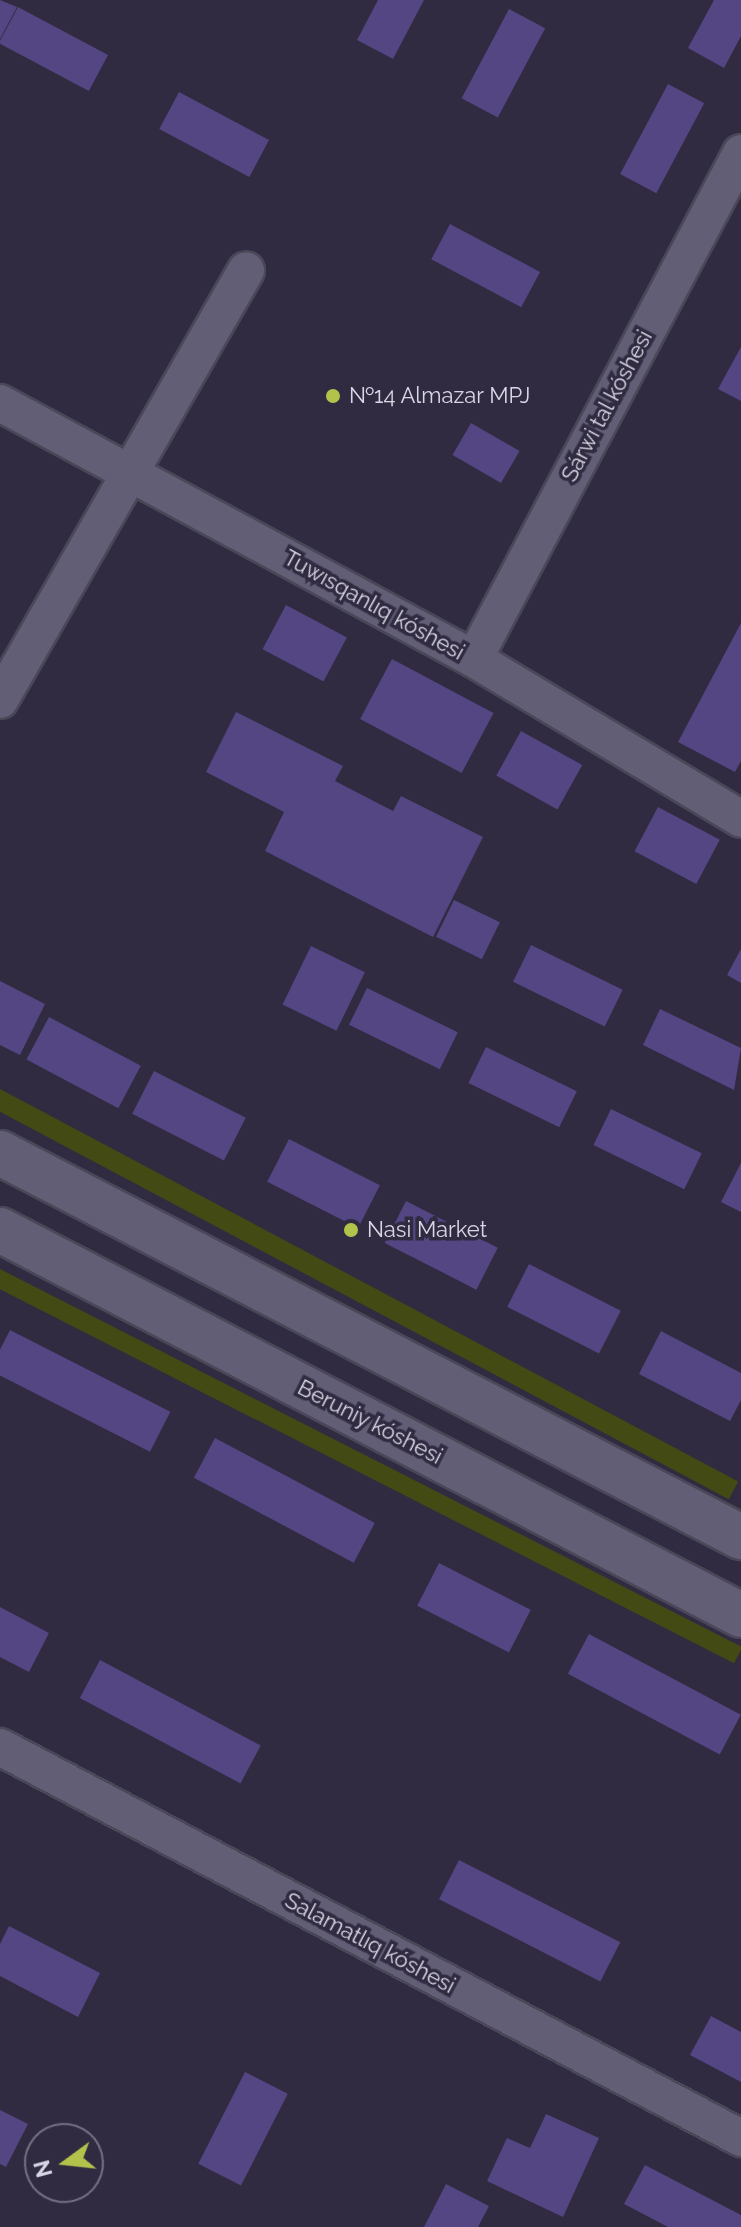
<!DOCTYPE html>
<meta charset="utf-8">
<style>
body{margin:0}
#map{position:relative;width:741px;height:2227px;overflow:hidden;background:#302b41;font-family:Raleway,sans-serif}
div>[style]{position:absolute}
.green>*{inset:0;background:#444a13;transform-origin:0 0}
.building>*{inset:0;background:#544583;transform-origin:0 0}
.roads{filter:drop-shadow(2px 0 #4a4758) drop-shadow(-2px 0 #4a4758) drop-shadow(0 2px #4a4758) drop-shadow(0 -2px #4a4758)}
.minor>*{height:36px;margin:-18px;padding:0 18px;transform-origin:18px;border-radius:18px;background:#625e76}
.tertiary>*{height:44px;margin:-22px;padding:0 22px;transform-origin:22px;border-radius:22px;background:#625e76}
.dots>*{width:22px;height:22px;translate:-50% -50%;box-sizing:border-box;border:4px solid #302b41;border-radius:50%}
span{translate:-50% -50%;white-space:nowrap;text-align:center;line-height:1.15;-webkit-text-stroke:7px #302b41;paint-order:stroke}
.poi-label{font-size:22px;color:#d9d7e5}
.left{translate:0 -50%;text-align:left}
.street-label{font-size:22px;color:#d9d7e5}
.north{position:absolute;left:24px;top:2123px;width:80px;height:80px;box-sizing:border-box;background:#302b41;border:2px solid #747083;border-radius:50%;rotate:255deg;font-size:22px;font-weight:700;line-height:32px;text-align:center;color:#d9d7e5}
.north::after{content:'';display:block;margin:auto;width:28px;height:36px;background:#b3c24b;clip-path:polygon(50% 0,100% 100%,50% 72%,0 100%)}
</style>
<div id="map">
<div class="green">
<i style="left:0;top:1089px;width:836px;height:20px;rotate:28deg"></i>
<i style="left:0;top:1269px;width:833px;height:18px;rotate:27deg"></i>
</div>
<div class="building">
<i style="clip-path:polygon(0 0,17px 7px,0 39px)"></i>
<i style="clip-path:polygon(378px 0,424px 0,393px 59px,357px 40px)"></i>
<i style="clip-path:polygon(714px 0,741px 0,741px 36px,724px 68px,688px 48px)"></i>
<i style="left:18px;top:7px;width:102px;height:41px;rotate:28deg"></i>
<i style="left:509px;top:9px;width:41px;height:101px;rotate:28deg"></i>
<i style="left:668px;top:84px;width:41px;height:102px;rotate:28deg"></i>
<i style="left:179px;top:92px;width:102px;height:42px;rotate:28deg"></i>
<i style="left:450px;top:224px;width:102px;height:40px;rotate:28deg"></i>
<i style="clip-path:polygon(741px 347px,741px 401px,718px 389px)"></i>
<i style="left:471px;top:423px;width:56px;height:37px;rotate:30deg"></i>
<i style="left:286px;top:605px;width:69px;height:50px;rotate:28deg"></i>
<i style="clip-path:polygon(741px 623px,741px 761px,735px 772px,678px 742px)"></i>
<i style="left:392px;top:659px;width:115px;height:68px;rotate:28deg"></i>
<i style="clip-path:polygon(236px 712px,343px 766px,335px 781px,393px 811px,401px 796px,483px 837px,433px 937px,265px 851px,284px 812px,206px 772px)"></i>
<i style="left:521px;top:731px;width:70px;height:51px;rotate:29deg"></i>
<i style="left:658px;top:807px;width:70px;height:50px;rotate:28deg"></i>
<i style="left:454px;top:900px;width:51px;height:41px;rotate:26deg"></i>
<i style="left:531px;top:945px;width:102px;height:41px;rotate:26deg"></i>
<i style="left:311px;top:946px;width:60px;height:65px;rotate:26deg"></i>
<i style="clip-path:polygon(741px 949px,741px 983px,727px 975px)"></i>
<i style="clip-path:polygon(0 981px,45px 1004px,20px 1055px,0 1045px)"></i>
<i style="left:367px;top:988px;width:101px;height:41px;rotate:26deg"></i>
<i style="clip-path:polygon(660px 1009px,741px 1048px,734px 1090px,643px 1045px)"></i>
<i style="left:49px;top:1017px;width:104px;height:48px;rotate:28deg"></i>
<i style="left:486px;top:1047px;width:101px;height:40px;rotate:26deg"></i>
<i style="left:154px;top:1071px;width:103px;height:48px;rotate:27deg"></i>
<i style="left:611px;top:1109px;width:101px;height:40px;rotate:26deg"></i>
<i style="left:289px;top:1139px;width:102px;height:48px;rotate:27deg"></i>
<i style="clip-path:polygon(741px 1163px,741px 1212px,721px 1202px)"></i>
<i style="left:406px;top:1201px;width:103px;height:47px;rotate:27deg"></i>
<i style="left:529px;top:1264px;width:103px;height:48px;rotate:27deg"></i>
<i style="left:10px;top:1330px;width:180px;height:45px;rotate:27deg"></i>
<i style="clip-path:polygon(661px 1331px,741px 1373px,741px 1400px,730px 1421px,639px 1374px)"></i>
<i style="left:215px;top:1438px;width:181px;height:45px;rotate:28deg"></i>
<i style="left:439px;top:1563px;width:103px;height:48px;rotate:27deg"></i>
<i style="clip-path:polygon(0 1607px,49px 1633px,29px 1672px,0 1657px)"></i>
<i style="left:589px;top:1634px;width:172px;height:45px;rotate:28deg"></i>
<i style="left:100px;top:1660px;width:182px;height:43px;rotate:28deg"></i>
<i style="left:459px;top:1860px;width:181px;height:44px;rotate:27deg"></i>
<i style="clip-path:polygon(9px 1926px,100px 1973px,78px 2017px,0 1976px,0 1944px)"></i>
<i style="clip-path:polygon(711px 2016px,741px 2032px,741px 2082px,690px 2055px)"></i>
<i style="left:245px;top:2072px;width:48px;height:103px;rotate:27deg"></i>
<i style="clip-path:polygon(0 2110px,28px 2124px,6px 2167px,0 2164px)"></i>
<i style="clip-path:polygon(546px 2114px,599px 2138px,563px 2217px,487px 2181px,507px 2138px,530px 2148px)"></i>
<i style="clip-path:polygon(645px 2165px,741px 2215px,741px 2227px,668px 2227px,624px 2204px)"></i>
<i style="clip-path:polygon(446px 2184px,489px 2206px,478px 2227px,424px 2227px)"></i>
</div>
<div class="roads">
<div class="minor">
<i style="left:0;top:403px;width:539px;rotate:28.37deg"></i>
<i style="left:474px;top:659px;width:311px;rotate:30.9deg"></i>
<i style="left:474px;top:659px;width:572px;rotate:-62.18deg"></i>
<i style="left:0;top:700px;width:495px;rotate:-60.2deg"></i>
<i style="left:0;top:1747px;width:838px;rotate:27.82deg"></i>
</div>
<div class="tertiary">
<i style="left:0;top:1153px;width:835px;rotate:27.39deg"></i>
<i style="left:0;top:1230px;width:835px;rotate:27.45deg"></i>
</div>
</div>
<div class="dots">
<i style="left:333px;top:396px;background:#b3c24b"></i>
<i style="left:351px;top:1230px;background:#b3c24b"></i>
</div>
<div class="poi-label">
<span class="left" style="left:349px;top:396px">№14 Almazar MPJ</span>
<span class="left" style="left:367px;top:1230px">Nasi Market</span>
</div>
<div class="street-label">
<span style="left:607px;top:406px;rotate:-62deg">Sárwi tal kóshesi</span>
<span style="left:374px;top:605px;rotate:29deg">Tuwısqanlıq kóshesi</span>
<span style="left:370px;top:1422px;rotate:27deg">Beruniy kóshesi</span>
<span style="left:370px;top:1943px;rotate:28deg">Salamatlıq kóshesi</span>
</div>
<div class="north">N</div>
</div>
